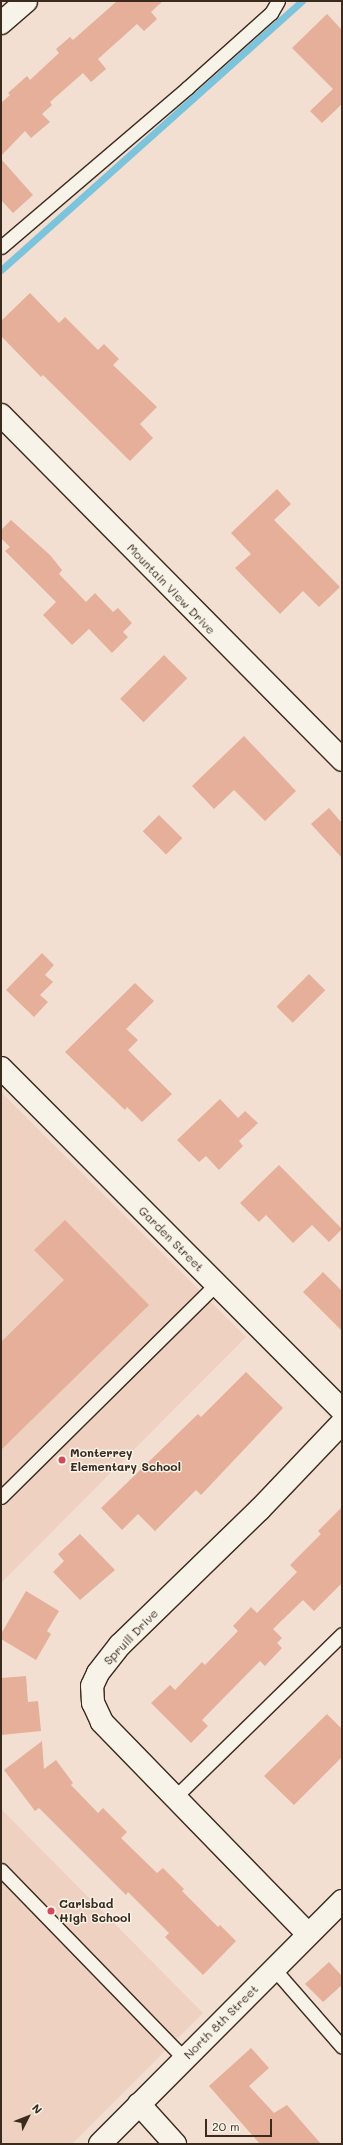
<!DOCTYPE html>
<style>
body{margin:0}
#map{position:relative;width:343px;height:2145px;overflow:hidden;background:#f2dfd1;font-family:Mali,sans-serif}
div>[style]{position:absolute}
.built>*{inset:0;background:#eed1c0}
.stream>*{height:7px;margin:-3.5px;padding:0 3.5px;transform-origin:3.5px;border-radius:3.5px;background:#7cc4dc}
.building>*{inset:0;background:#e5af9a;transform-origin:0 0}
.roads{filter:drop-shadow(1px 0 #3b2a1e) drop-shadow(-1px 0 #3b2a1e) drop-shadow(0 1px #3b2a1e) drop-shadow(0 -1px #3b2a1e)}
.service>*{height:13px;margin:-6.5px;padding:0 6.5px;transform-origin:6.5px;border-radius:6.5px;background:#f7f3e8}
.minor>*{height:22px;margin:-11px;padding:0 11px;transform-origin:11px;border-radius:11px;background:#f7f3e8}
.dots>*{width:11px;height:11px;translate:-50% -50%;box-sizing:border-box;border:2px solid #f7f3e8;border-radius:50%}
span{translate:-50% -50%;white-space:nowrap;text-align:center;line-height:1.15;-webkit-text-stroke:3px #f7f3e8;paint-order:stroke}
.street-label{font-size:12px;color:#3b2a1e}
.poi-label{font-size:12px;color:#3b2a1e;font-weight:700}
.left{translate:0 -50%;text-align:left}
.frame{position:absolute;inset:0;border:2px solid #3b2a1e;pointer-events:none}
.north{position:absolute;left:8px;top:2097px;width:40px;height:40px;-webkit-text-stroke:3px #f7f3e8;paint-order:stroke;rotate:48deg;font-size:11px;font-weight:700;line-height:16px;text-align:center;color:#3b2a1e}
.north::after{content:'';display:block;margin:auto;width:14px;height:18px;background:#3b2a1e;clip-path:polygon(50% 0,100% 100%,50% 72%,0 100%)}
.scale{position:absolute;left:205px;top:2119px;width:67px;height:18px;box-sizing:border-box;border:2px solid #3b2a1e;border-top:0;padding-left:5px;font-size:12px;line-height:14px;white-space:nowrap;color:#3b2a1e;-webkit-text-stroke:3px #f7f3e8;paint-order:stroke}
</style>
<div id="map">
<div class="built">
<i style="clip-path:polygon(1px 1092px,246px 1337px,1px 1583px)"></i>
<i style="clip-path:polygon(1px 1809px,203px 2013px,72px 2144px,1px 2144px)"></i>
</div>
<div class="stream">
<i style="left:1px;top:270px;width:404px;rotate:-41.8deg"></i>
</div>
<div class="building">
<i style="clip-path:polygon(117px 1px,163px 1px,151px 12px,157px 19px,144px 31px,137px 24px,98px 59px,106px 69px,91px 82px,83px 73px,50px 102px,52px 105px,42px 114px,50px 122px,31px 138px,25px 131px,1px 156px,1px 103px,10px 95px,8px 93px,27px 76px,30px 80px,59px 53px,56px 49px,70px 37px,73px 40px)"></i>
<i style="clip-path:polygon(327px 14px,342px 30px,342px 104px,322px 123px,310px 111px,333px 89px,292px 48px)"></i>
<i style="clip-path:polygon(1px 159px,33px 195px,13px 213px,1px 200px)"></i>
<i style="clip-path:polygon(30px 293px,59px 323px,65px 317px,98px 350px,104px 344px,119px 359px,113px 365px,157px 407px,140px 424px,153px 438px,130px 461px,43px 375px,41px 377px,1px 336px,1px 321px)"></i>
<i style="clip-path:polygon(277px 489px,291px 504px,274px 520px,340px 587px,319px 607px,303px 591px,280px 614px,235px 568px,251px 554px,231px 533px)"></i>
<i style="clip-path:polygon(11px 520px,50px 555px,62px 570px,59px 574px,86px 602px,95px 593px,113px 612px,118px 608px,132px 623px,123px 632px,128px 637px,112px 653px,89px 629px,72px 645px,43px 615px,56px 602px,5px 551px,10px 547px,1px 538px,1px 530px)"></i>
<i style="left:164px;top:655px;width:33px;height:62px;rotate:45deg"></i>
<i style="clip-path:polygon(244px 736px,296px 791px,265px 821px,234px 790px,214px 809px,192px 786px)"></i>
<i style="clip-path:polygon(329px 808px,342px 823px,342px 858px,311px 824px)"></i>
<i style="left:159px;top:815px;width:33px;height:23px;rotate:45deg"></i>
<i style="clip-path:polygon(42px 953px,54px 965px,45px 975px,53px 982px,40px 995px,48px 1002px,34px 1017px,6px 990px)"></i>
<i style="left:309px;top:974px;width:23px;height:46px;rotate:45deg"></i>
<i style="clip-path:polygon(135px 983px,154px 1001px,126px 1029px,138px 1040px,128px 1050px,172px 1094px,142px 1122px,127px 1107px,125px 1110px,65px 1052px)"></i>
<i style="clip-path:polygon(220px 1099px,238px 1118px,245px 1111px,258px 1123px,239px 1141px,243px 1146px,219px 1170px,206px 1156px,199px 1162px,177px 1140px)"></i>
<i style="clip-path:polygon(279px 1165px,342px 1229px,329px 1242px,312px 1225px,293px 1243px,266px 1215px,259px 1222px,240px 1203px)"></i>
<i style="clip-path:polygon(65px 1220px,149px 1305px,1px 1450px,1px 1342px,64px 1280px,34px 1250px)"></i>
<i style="clip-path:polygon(323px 1272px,342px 1291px,342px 1331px,303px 1292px)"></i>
<i style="clip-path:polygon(246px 1372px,283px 1408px,201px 1495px,196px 1490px,155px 1531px,138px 1514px,122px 1530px,101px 1508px,198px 1414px,201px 1417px)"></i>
<i style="clip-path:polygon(342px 1507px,342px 1583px,314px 1611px,303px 1600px,273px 1629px,282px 1638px,277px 1643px,282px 1648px,265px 1666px,260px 1661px,202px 1720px,208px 1726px,191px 1743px,151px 1703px,170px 1685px,175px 1690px,202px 1662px,205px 1665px,238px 1631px,233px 1626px,251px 1607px,257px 1613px,297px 1572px,290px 1565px,321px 1534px,318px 1531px)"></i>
<i style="clip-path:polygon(80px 1534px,115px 1570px,80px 1600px,53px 1572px,64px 1561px,58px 1554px)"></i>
<i style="clip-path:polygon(26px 1591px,59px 1611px,47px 1631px,51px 1634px,36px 1660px,1px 1639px,1px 1634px)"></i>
<i style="clip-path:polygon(26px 1676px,28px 1702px,38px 1701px,41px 1731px,1px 1735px,1px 1678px)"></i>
<i style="clip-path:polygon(327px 1714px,342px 1729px,342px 1757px,294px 1805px,264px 1776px)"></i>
<i style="clip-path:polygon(42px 1741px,44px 1769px,56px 1760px,73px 1783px,71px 1785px,98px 1813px,103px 1808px,127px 1832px,121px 1838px,157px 1873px,163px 1868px,184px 1889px,182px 1891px,218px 1927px,220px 1925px,236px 1941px,203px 1975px,165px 1937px,169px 1933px,128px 1892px,126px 1895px,39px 1808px,35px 1811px,4px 1770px)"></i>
<i style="clip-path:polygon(329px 1962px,342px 1976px,342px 1985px,323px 2002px,305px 1984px)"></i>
<i style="clip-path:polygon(251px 2048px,269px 2068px,249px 2086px,274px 2113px,287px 2105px,321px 2144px,260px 2144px,209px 2086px)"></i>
</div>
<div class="roads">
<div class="service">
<i style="left:1px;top:247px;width:245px;rotate:-40.5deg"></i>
<i style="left:187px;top:88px;width:113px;rotate:-41.8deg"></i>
<i style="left:271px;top:13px;width:14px;rotate:-60deg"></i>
<i style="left:1px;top:1497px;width:303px;rotate:-44.7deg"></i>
<i style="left:175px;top:1797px;width:233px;rotate:-44.3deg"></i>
<i style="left:1px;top:1870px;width:264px;rotate:45.8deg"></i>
<i style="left:274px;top:1969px;width:103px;rotate:48.9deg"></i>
</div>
<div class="minor">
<i style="left:1px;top:23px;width:33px;rotate:-41deg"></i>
<i style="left:1px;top:415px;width:485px;rotate:45.3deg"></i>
<i style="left:1px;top:1068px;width:483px;rotate:45.1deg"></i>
<i style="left:308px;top:1934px;width:296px;rotate:-134.2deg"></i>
<i style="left:102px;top:1722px;width:21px;rotate:-115deg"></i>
<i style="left:93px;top:1703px;width:17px;rotate:-93deg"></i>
<i style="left:92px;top:1686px;width:14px;rotate:-65deg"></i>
<i style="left:98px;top:1673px;width:36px;rotate:-52deg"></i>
<i style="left:120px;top:1645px;width:195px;rotate:-44.2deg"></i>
<i style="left:260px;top:1509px;width:119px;rotate:-46.4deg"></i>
<i style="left:139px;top:2104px;width:54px;rotate:48deg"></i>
<i style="left:100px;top:2144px;width:343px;rotate:-45.1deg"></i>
</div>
</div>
<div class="dots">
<i style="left:62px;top:1460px;background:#d1495b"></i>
<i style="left:51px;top:1911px;background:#d1495b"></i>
</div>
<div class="street-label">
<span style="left:171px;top:589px;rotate:46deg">Mountain View Drive</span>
<span style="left:171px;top:1239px;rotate:45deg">Garden Street</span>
<span style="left:131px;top:1637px;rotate:-46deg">Spruill Drive</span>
<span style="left:221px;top:2022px;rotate:-45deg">North 8th Street</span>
</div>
<div class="poi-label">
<span class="left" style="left:70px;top:1460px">Monterrey<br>Elementary School</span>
<span class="left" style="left:59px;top:1911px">Carlsbad<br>High School</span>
</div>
<div class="frame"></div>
<div class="north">N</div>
<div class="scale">20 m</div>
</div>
